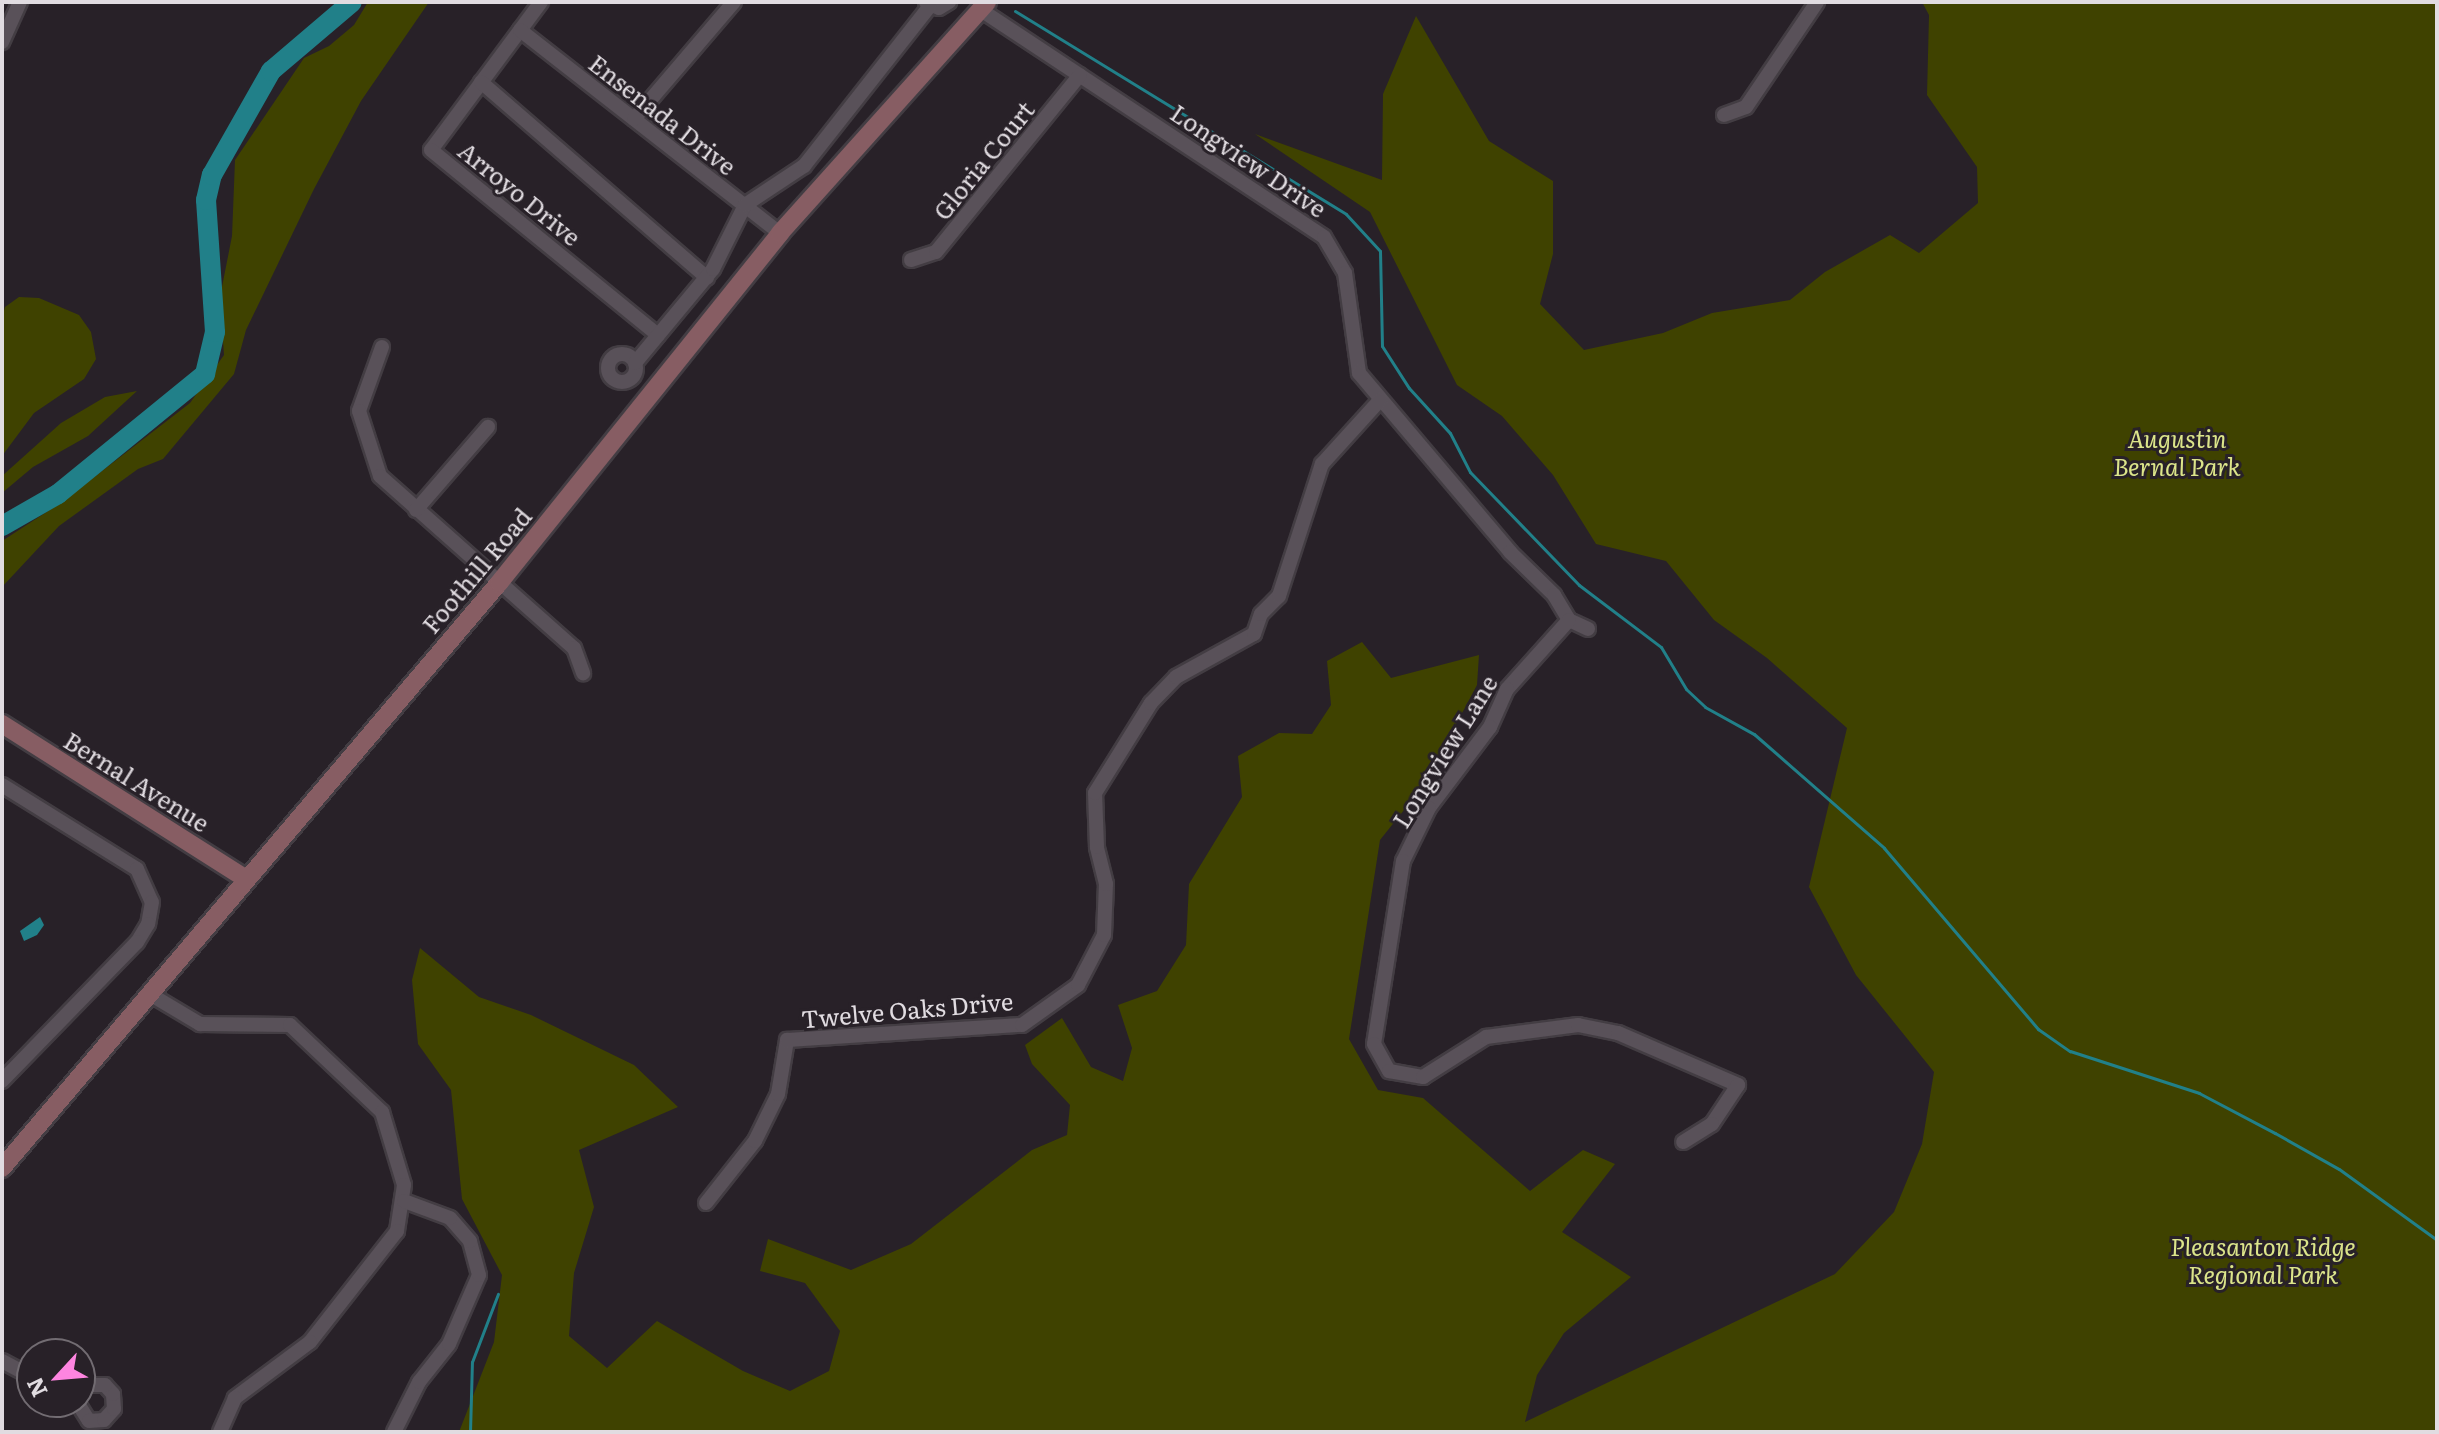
<!DOCTYPE html>
<style>
body{margin:0}
#map{position:relative;width:2439px;height:1434px;overflow:hidden;background:#282128;font-family:Literata,serif}
div>[style]{position:absolute}
.green>*{inset:0;background:#3f4200}
.water>*{inset:0;background:#218089}
.stream>*{height:3px;margin:-1.5px;padding:0 1.5px;transform-origin:1.5px;border-radius:1.5px;background:#218089}
.river>*{height:20px;margin:-10px;padding:0 10px;transform-origin:10px;border-radius:10px;background:#218089}
.roads{filter:drop-shadow(2px 0 #433d43) drop-shadow(-2px 0 #433d43) drop-shadow(0 2px #433d43) drop-shadow(0 -2px #433d43)}
.minor>*{height:14px;margin:-7px;padding:0 7px;transform-origin:7px;border-radius:7px;background:#595159}
.minor>.ring{margin:-7px;padding:0;box-sizing:content-box;background:none;border:14px solid #595159;border-radius:50%}
.secondary>*{height:18px;margin:-9px;padding:0 9px;transform-origin:9px;border-radius:9px;background:#875d63}
span{translate:-50% -50%;white-space:nowrap;text-align:center;line-height:1.15;-webkit-text-stroke:6px #282128;paint-order:stroke}
.street-label{font-size:24px;color:#e1dce1}
.park-label{font-size:24px;color:#dce58a;font-style:italic}
.frame{position:absolute;inset:0;border:4px solid #e1dce1;pointer-events:none}
.north{position:absolute;left:16px;top:1338px;width:80px;height:80px;box-sizing:border-box;background:#282128;border:2px solid #726c72;border-radius:50%;rotate:244deg;font-size:22px;font-weight:700;line-height:32px;text-align:center;color:#e1dce1}
.north::after{content:'';display:block;margin:auto;width:28px;height:36px;background:#fe85e0;clip-path:polygon(50% 0,100% 100%,50% 72%,0 100%)}
</style>
<div id="map">
<div class="green">
<i style="clip-path:polygon(368px 2px,429px 2px,361px 101px,314px 189px,246px 330px,234px 374px,163px 459px,138px 469px,59px 526px,2px 587px,2px 541px,62px 502px,190px 403px,224px 355px,220px 297px,232px 236px,235px 160px,304px 58px,329px 46px,354px 25px)"></i>
<i style="clip-path:polygon(1922px 2px,2437px 2px,2437px 1432px,459px 1432px,494px 1342px,502px 1275px,462px 1199px,451px 1090px,418px 1044px,412px 980px,420px 948px,479px 997px,531px 1015px,634px 1065px,678px 1107px,579px 1150px,594px 1207px,574px 1273px,569px 1336px,607px 1368px,657px 1321px,743px 1371px,790px 1391px,829px 1371px,840px 1331px,805px 1283px,760px 1271px,768px 1239px,851px 1270px,911px 1244px,1032px 1150px,1067px 1135px,1070px 1105px,1032px 1064px,1025px 1045px,1062px 1018px,1091px 1067px,1123px 1081px,1132px 1048px,1118px 1005px,1157px 991px,1186px 945px,1189px 884px,1242px 797px,1238px 756px,1279px 733px,1312px 734px,1331px 705px,1327px 661px,1362px 642px,1391px 678px,1479px 655px,1477px 685px,1424px 785px,1380px 840px,1349px 1039px,1378px 1090px,1423px 1098px,1530px 1191px,1583px 1150px,1615px 1164px,1562px 1232px,1631px 1277px,1564px 1333px,1537px 1375px,1525px 1422px,1835px 1274px,1894px 1212px,1922px 1144px,1934px 1072px,1856px 975px,1809px 887px,1847px 728px,1767px 658px,1714px 620px,1666px 561px,1596px 544px,1553px 475px,1502px 416px,1457px 385px,1370px 212px,1255px 134px,1382px 180px,1383px 94px,1416px 16px,1489px 141px,1553px 181px,1553px 254px,1540px 304px,1584px 350px,1663px 333px,1712px 313px,1790px 300px,1825px 272px,1890px 235px,1919px 253px,1978px 203px,1977px 167px,1927px 95px,1929px 15px)"></i>
<i style="clip-path:polygon(19px 297px,39px 298px,79px 315px,91px 332px,96px 359px,84px 379px,34px 413px,2px 456px,2px 318px,5px 307px)"></i>
<i style="clip-path:polygon(137px 391px,88px 436px,33px 467px,2px 493px,2px 476px,61px 423px,105px 397px)"></i>
</div>
<div class="water">
<i style="clip-path:polygon(40px 917px,44px 925px,37px 935px,24px 941px,20px 931px)"></i>
</div>
<div class="stream">
<i style="left:1015px;top:11px;width:388px;rotate:31.5deg"></i>
<i style="left:1346px;top:214px;width:50px;rotate:47.4deg"></i>
<i style="left:1380px;top:251px;width:95px;rotate:88.8deg"></i>
<i style="left:1382px;top:346px;width:50px;rotate:57.3deg"></i>
<i style="left:1409px;top:388px;width:61px;rotate:47.7deg"></i>
<i style="left:1450px;top:433px;width:44px;rotate:62.9deg"></i>
<i style="left:1470px;top:472px;width:157px;rotate:46deg"></i>
<i style="left:1579px;top:585px;width:103px;rotate:37.1deg"></i>
<i style="left:1661px;top:647px;width:49px;rotate:59.2deg"></i>
<i style="left:1686px;top:689px;width:26px;rotate:43deg"></i>
<i style="left:1705px;top:707px;width:56px;rotate:28.9deg"></i>
<i style="left:1754px;top:734px;width:173px;rotate:41.2deg"></i>
<i style="left:1884px;top:848px;width:238px;rotate:49.6deg"></i>
<i style="left:2038px;top:1029px;width:39px;rotate:35deg"></i>
<i style="left:2070px;top:1051px;width:136px;rotate:18deg"></i>
<i style="left:2199px;top:1093px;width:86px;rotate:27.8deg"></i>
<i style="left:2275px;top:1133px;width:73px;rotate:29.4deg"></i>
<i style="left:2339px;top:1169px;width:121px;rotate:35.9deg"></i>
<i style="left:470px;top:1432px;width:70px;rotate:-88.4deg"></i>
<i style="left:472px;top:1362px;width:73px;rotate:-69.1deg"></i>
</div>
<div class="river">
<i style="left:2px;top:526px;width:64px;rotate:-29.7deg"></i>
<i style="left:58px;top:494px;width:190px;rotate:-39.2deg"></i>
<i style="left:205px;top:374px;width:43px;rotate:-76.6deg"></i>
<i style="left:215px;top:332px;width:132px;rotate:-93.9deg"></i>
<i style="left:206px;top:200px;width:26px;rotate:-77deg"></i>
<i style="left:212px;top:175px;width:120px;rotate:-60.4deg"></i>
<i style="left:271px;top:71px;width:106px;rotate:-40.4deg"></i>
</div>
<div class="roads">
<div class="minor">
<i style="left:541px;top:2px;width:184px;rotate:126.6deg"></i>
<i style="left:431px;top:150px;width:293px;rotate:39.2deg"></i>
<i style="left:926px;top:2px;width:14px;rotate:25deg"></i>
<i style="left:939px;top:8px;width:12px;rotate:-31deg"></i>
<i style="left:981px;top:10px;width:411px;rotate:33.5deg"></i>
<i style="left:1324px;top:237px;width:42px;rotate:59.7deg"></i>
<i style="left:1345px;top:273px;width:101px;rotate:82deg"></i>
<i style="left:1359px;top:373px;width:234px;rotate:49.8deg"></i>
<i style="left:1510px;top:552px;width:62px;rotate:44.3deg"></i>
<i style="left:1554px;top:595px;width:29px;rotate:59deg"></i>
<i style="left:1569px;top:620px;width:21px;rotate:25deg"></i>
<i style="left:520px;top:30px;width:330px;rotate:38deg"></i>
<i style="left:2px;top:42px;width:44px;rotate:-65.8deg"></i>
<i style="left:481px;top:82px;width:299px;rotate:40.9deg"></i>
<i style="left:1724px;top:115px;width:23px;rotate:-20deg"></i>
<i style="left:1746px;top:107px;width:127px;rotate:-55.9deg"></i>
<i style="left:634px;top:119px;width:154px;rotate:-49.5deg"></i>
<i style="left:911px;top:260px;width:26px;rotate:-18deg"></i>
<i style="left:936px;top:252px;width:228px;rotate:-50.9deg"></i>
<i style="left:382px;top:347px;width:68px;rotate:109.8deg"></i>
<i style="left:359px;top:411px;width:68px;rotate:72.1deg"></i>
<i style="left:380px;top:476px;width:259px;rotate:41.6deg"></i>
<i style="left:574px;top:648px;width:27px;rotate:70deg"></i>
<i class="ring" style="left:608px;top:354px;width:14px;height:14px"></i>
<i style="left:635px;top:363px;width:122px;rotate:-50.3deg"></i>
<i style="left:713px;top:269px;width:72px;rotate:-63.4deg"></i>
<i style="left:745px;top:205px;width:71px;rotate:-33.5deg"></i>
<i style="left:804px;top:166px;width:204px;rotate:-51.8deg"></i>
<i style="left:416px;top:510px;width:110px;rotate:-49.1deg"></i>
<i style="left:1569px;top:620px;width:93px;rotate:131.9deg"></i>
<i style="left:1507px;top:689px;width:42px;rotate:114.1deg"></i>
<i style="left:1490px;top:727px;width:101px;rotate:127deg"></i>
<i style="left:1429px;top:808px;width:59px;rotate:116.1deg"></i>
<i style="left:1403px;top:861px;width:185px;rotate:99deg"></i>
<i style="left:1374px;top:1044px;width:31px;rotate:61deg"></i>
<i style="left:1389px;top:1071px;width:35px;rotate:10deg"></i>
<i style="left:1423px;top:1077px;width:75px;rotate:-32.4deg"></i>
<i style="left:1486px;top:1037px;width:93px;rotate:-7.4deg"></i>
<i style="left:1578px;top:1025px;width:41px;rotate:11.3deg"></i>
<i style="left:1618px;top:1033px;width:131px;rotate:23.4deg"></i>
<i style="left:1738px;top:1085px;width:47px;rotate:123.7deg"></i>
<i style="left:1712px;top:1124px;width:34px;rotate:148deg"></i>
<i style="left:2px;top:785px;width:159px;rotate:31.9deg"></i>
<i style="left:137px;top:869px;width:36px;rotate:66deg"></i>
<i style="left:152px;top:902px;width:22px;rotate:100deg"></i>
<i style="left:148px;top:924px;width:21px;rotate:121deg"></i>
<i style="left:137px;top:942px;width:194px;rotate:134.2deg"></i>
<i style="left:148px;top:993px;width:61px;rotate:30.8deg"></i>
<i style="left:200px;top:1024px;width:90px;rotate:0.6deg"></i>
<i style="left:290px;top:1025px;width:127px;rotate:43.4deg"></i>
<i style="left:382px;top:1112px;width:76px;rotate:73.2deg"></i>
<i style="left:404px;top:1185px;width:47px;rotate:98.7deg"></i>
<i style="left:397px;top:1231px;width:141px;rotate:128.1deg"></i>
<i style="left:310px;top:1342px;width:94px;rotate:143.3deg"></i>
<i style="left:235px;top:1398px;width:37px;rotate:114deg"></i>
<i style="left:706px;top:1203px;width:79px;rotate:-51.7deg"></i>
<i style="left:755px;top:1141px;width:52px;rotate:-63.9deg"></i>
<i style="left:778px;top:1094px;width:55px;rotate:-80.5deg"></i>
<i style="left:787px;top:1040px;width:235px;rotate:-3.7deg"></i>
<i style="left:1022px;top:1025px;width:69px;rotate:-35.5deg"></i>
<i style="left:1078px;top:985px;width:56px;rotate:-62.5deg"></i>
<i style="left:1104px;top:935px;width:51px;rotate:-87.8deg"></i>
<i style="left:1106px;top:884px;width:38px;rotate:-104deg"></i>
<i style="left:1097px;top:847px;width:54px;rotate:-92.1deg"></i>
<i style="left:1095px;top:793px;width:106px;rotate:-58.1deg"></i>
<i style="left:1151px;top:703px;width:36px;rotate:-46deg"></i>
<i style="left:1176px;top:677px;width:89px;rotate:-28.9deg"></i>
<i style="left:1254px;top:634px;width:21px;rotate:-71deg"></i>
<i style="left:1261px;top:614px;width:25px;rotate:-45deg"></i>
<i style="left:1279px;top:596px;width:139px;rotate:-72deg"></i>
<i style="left:1322px;top:464px;width:86px;rotate:-47.8deg"></i>
<i style="left:2px;top:1361px;width:34px;rotate:28deg"></i>
<i style="left:77px;top:1402px;width:22px;rotate:58deg"></i>
<i style="left:89px;top:1421px;width:15px;rotate:-4deg"></i>
<i style="left:104px;top:1420px;width:15px;rotate:-48deg"></i>
<i style="left:114px;top:1409px;width:15px;rotate:-94deg"></i>
<i style="left:113px;top:1394px;width:12px;rotate:-132deg"></i>
<i style="left:105px;top:1385px;width:18px;rotate:180deg"></i>
<i style="left:87px;top:1385px;width:11px;rotate:131deg"></i>
<i style="left:394px;top:1432px;width:56px;rotate:-63.4deg"></i>
<i style="left:419px;top:1382px;width:48px;rotate:-51.7deg"></i>
<i style="left:449px;top:1344px;width:75px;rotate:-66.5deg"></i>
<i style="left:479px;top:1275px;width:35px;rotate:-105deg"></i>
<i style="left:470px;top:1241px;width:30px;rotate:-131deg"></i>
<i style="left:450px;top:1218px;width:49px;rotate:-159.7deg"></i>
</div>
<div class="secondary">
<i style="left:2px;top:724px;width:289px;rotate:32.4deg"></i>
<i style="left:2px;top:1168px;width:768px;rotate:-49.65deg"></i>
<i style="left:499px;top:583px;width:449px;rotate:-51.2deg"></i>
<i style="left:780px;top:233px;width:310px;rotate:-48.1deg"></i>
</div>
</div>
<div class="street-label">
<span style="left:663px;top:114px;rotate:38deg">Ensenada Drive</span>
<span style="left:983px;top:160px;rotate:-51deg">Gloria Court</span>
<span style="left:1249px;top:160px;rotate:34deg">Longview Drive</span>
<span style="left:520px;top:193px;rotate:39deg">Arroyo Drive</span>
<span style="left:476px;top:570px;rotate:-50deg">Foothill Road</span>
<span style="left:1444px;top:751px;rotate:-58deg">Longview Lane</span>
<span style="left:137px;top:781px;rotate:32deg">Bernal Avenue</span>
<span style="left:907px;top:1009px;rotate:-5deg">Twelve Oaks Drive</span>
</div>
<div class="park-label">
<span style="left:2177px;top:452px">Augustin<br>Bernal Park</span>
<span style="left:2263px;top:1260px">Pleasanton Ridge<br>Regional Park</span>
</div>
<div class="frame"></div>
<div class="north">N</div>
</div>
